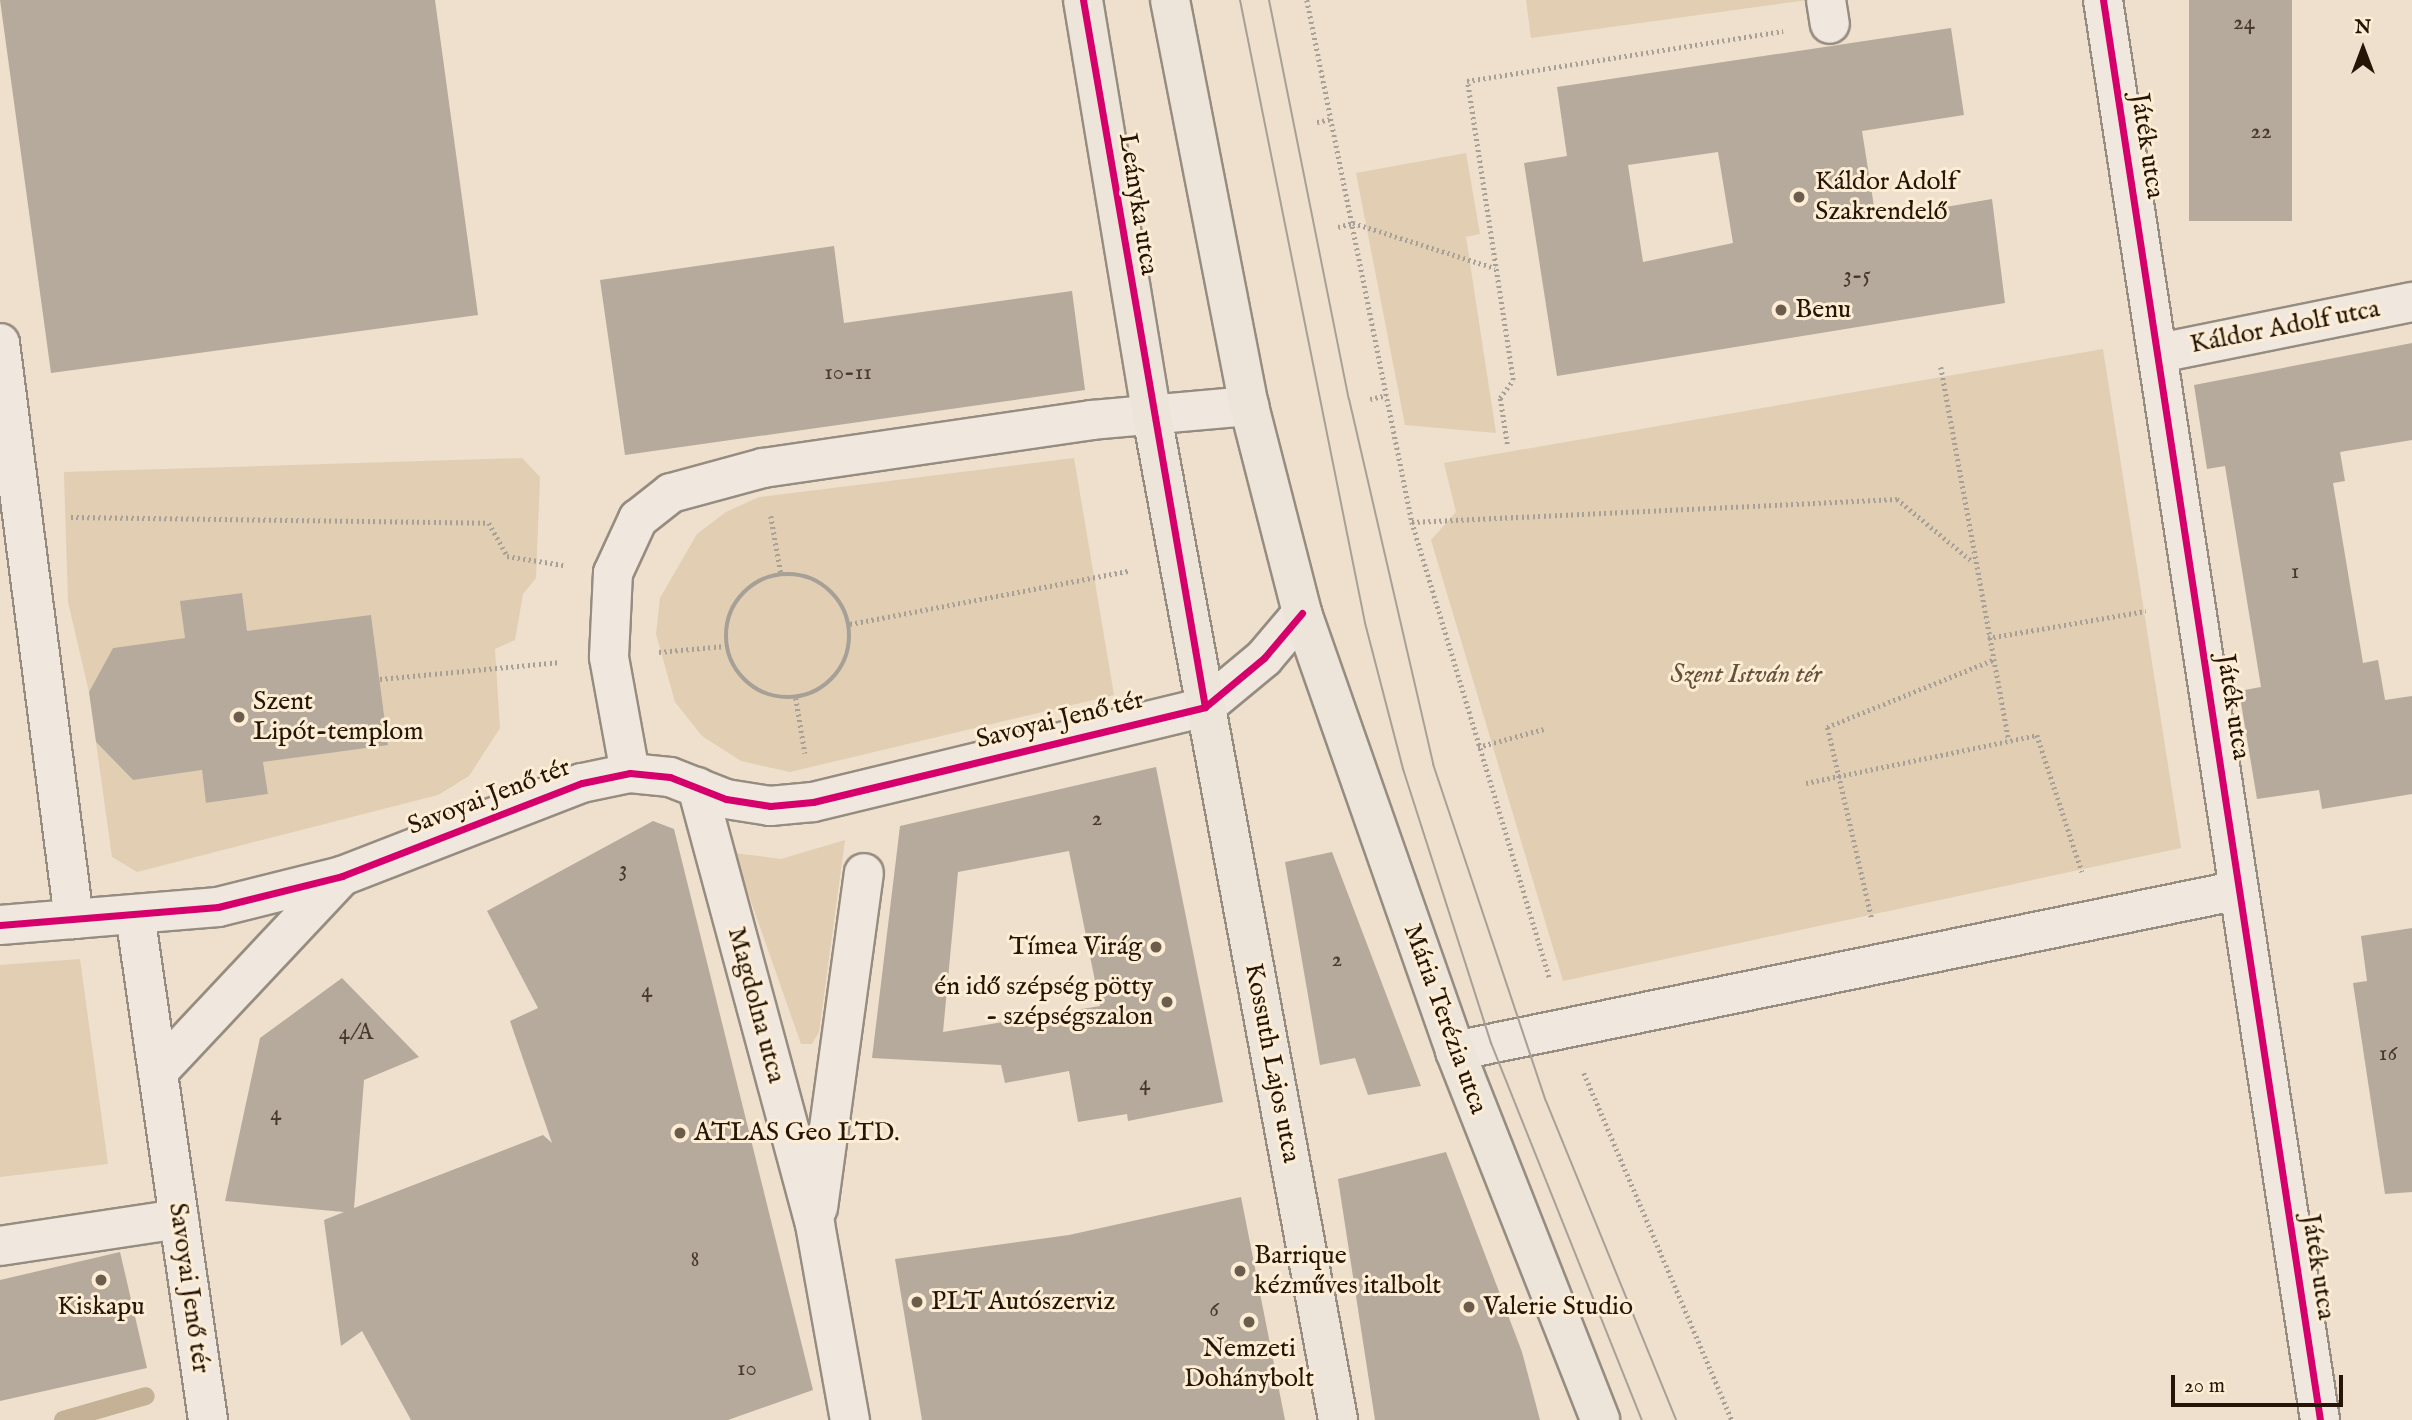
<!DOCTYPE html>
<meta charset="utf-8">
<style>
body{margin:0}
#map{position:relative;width:2412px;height:1420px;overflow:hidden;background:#eee0cc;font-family:"IM FELL English",serif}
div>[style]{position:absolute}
.green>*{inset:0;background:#e1ceb3}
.stream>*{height:18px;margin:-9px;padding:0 9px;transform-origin:9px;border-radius:9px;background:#c5b196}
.building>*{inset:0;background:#b5aa9c;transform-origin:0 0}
.path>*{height:4.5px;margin-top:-2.25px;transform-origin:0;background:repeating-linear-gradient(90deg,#a7a097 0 2px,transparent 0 5.5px)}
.path>.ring{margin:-2.25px;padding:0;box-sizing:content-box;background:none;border:4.5px solid #a7a097;border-radius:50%}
.roads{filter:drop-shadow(2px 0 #968c80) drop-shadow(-2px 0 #968c80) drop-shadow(0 2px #968c80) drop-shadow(0 -2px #968c80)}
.minor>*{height:38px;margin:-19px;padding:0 19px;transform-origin:19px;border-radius:19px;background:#f0e8df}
.major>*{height:38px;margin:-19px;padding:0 19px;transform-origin:19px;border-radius:19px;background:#ede5da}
.tram>*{height:2px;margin:-1px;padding:0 1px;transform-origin:1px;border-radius:1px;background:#a7a097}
.cycleway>*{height:7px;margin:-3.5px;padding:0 3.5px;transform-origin:3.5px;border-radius:3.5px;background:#d6006c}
.dots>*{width:19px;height:19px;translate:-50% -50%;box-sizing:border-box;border:4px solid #fdedd5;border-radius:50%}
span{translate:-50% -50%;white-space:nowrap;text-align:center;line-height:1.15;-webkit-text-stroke:6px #fdedd5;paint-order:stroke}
.number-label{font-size:23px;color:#493a2c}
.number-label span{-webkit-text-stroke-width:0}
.street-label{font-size:26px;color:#251506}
.poi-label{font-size:26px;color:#251506}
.left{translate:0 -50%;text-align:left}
.right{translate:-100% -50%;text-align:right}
.park-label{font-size:26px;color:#63513c;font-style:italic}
.north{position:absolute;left:2328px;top:14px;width:70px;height:70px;-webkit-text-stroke:5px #fdedd5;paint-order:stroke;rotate:0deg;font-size:19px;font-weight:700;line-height:28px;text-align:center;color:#251506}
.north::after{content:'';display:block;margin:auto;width:24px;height:32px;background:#251506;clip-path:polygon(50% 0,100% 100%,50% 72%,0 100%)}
.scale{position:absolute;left:2171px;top:1375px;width:172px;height:32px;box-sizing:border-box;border:4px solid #251506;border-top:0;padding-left:9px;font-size:21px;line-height:24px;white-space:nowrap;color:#251506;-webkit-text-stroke:5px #fdedd5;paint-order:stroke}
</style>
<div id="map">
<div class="green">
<i style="clip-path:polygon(1526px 0,1808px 0,1531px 38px)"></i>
<i style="clip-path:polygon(1466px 153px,1480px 234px,1466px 237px,1496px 433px,1405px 425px,1356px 173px)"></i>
<i style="clip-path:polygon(2103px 349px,2181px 848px,1563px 981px,1431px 540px,1456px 512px,1444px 463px)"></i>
<i style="clip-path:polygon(522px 458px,540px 477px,536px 578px,523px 594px,515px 640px,495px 649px,500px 728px,469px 776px,438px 795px,137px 872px,112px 857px,96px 742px,133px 780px,202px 770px,207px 803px,268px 794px,263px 762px,388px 744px,371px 616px,247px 631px,242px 593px,181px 601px,185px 638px,113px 648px,89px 692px,68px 602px,64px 472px)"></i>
<i style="clip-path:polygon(1074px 458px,1114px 695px,790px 772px,741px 761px,702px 736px,675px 702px,656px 634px,660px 598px,697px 534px,726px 512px,759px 497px)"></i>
<i style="clip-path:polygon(845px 840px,819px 1032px,812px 1044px,801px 1044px,734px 853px,781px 859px)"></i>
<i style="clip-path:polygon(80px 959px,108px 1164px,0 1177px,0 965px)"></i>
</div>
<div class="stream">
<i style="left:63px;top:1420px;width:86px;rotate:-16.1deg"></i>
</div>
<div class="building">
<i style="clip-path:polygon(0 0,435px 0,478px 315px,51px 373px)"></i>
<i style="left:2189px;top:0;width:103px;height:221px"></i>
<i style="clip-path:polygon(evenodd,1951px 28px,1964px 115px,1862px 131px,1876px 219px,1992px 199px,2005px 303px,1557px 376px,1524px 163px,1567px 156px,1557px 87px,1951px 28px,1718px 152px,1733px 243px,1643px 262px,1628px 165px,1718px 152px)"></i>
<i style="clip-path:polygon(834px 246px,844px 323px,1072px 291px,1085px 390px,625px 455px,600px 280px)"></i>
<i style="clip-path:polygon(2412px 343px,2412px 440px,2340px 452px,2345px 481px,2333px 483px,2363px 663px,2378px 660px,2385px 700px,2412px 696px,2412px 794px,2322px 809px,2319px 790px,2257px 799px,2239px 691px,2261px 687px,2225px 466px,2207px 469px,2194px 385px)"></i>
<i style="clip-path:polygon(242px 593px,247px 631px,371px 615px,388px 745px,263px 762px,268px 794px,206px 803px,202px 770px,133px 780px,96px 742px,89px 692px,113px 648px,185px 638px,180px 601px)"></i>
<i style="clip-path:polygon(evenodd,1156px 767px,1223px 1102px,1128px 1121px,1127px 1114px,1078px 1122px,1069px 1071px,1005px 1083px,1001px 1065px,872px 1058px,900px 826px,1156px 767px,1069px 851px,1100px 1006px,943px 1032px,958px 872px,1069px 851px)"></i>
<i style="clip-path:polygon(653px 821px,674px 829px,813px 1390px,728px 1420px,411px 1420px,362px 1331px,341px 1346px,324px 1220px,344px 1212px,225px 1201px,260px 1038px,342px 978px,419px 1057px,364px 1080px,354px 1208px,543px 1135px,552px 1143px,510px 1021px,538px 1008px,487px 911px)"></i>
<i style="clip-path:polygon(1332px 852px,1421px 1086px,1368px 1095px,1355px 1058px,1320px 1065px,1285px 862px)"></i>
<i style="clip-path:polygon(2412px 928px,2412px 1192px,2385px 1194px,2353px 983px,2367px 981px,2361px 936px)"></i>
<i style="clip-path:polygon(1446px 1152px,1522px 1352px,1540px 1420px,1375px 1420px,1338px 1179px)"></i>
<i style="clip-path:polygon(1241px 1197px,1285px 1420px,922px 1420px,895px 1259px,1069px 1235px)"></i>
<i style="clip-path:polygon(120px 1252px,147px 1368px,0 1401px,0 1280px)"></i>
</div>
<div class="path">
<i style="left:1307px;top:0;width:532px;rotate:78.63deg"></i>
<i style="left:1412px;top:522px;width:478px;rotate:73.2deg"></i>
<i style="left:1317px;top:122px;width:14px;rotate:-12deg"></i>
<i style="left:1338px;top:227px;width:16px;rotate:-15deg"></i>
<i style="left:1353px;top:223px;width:149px;rotate:17.6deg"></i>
<i style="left:1941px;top:367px;width:380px;rotate:79.7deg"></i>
<i style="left:1370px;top:399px;width:17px;rotate:-13deg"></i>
<i style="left:1507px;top:444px;width:47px;rotate:-98.7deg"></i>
<i style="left:1500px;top:398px;width:22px;rotate:-54deg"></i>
<i style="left:1513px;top:380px;width:303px;rotate:-98.7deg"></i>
<i style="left:1467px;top:81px;width:320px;rotate:-9deg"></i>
<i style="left:771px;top:516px;width:59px;rotate:80.2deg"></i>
<i style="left:71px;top:517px;width:418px;rotate:0.8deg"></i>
<i style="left:489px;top:523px;width:38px;rotate:61deg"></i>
<i style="left:507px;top:556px;width:57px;rotate:9.1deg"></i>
<i style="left:1412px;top:522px;width:486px;rotate:-2.7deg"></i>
<i style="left:1897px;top:499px;width:99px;rotate:39.7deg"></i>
<i class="ring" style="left:726px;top:574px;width:119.5px;height:119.5px"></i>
<i style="left:850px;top:624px;width:284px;rotate:-10.8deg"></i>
<i style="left:1988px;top:638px;width:160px;rotate:-9.7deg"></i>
<i style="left:659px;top:652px;width:66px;rotate:-5.2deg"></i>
<i style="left:380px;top:679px;width:181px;rotate:-5.4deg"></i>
<i style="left:796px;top:698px;width:56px;rotate:80.7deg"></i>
<i style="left:1478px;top:747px;width:68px;rotate:-15.3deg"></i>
<i style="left:1806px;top:783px;width:236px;rotate:-11.7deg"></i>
<i style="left:2037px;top:735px;width:144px;rotate:71.8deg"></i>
<i style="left:1871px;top:917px;width:195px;rotate:-103deg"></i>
<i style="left:1827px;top:727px;width:179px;rotate:-22deg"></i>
<i style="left:1584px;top:1073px;width:377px;rotate:66.9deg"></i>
</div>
<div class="roads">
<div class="minor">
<i style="left:1826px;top:0;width:24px;rotate:81deg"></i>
<i style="left:2103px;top:0;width:1436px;rotate:81.31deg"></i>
<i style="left:0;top:343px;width:581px;rotate:82.68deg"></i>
<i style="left:2159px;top:353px;width:258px;rotate:-11.4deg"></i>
<i style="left:630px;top:773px;width:118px;rotate:-100.3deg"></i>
<i style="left:609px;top:657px;width:84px;rotate:-87.3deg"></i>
<i style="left:613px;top:573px;width:60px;rotate:-65.2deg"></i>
<i style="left:638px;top:519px;width:42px;rotate:-38.2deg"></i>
<i style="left:671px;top:493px;width:95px;rotate:-15.2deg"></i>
<i style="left:763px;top:468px;width:332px;rotate:-8.3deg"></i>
<i style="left:1092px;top:420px;width:158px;rotate:-5.1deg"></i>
<i style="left:697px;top:787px;width:453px;rotate:74.9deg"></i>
<i style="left:815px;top:1224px;width:199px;rotate:79.9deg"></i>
<i style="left:135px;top:914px;width:511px;rotate:81.79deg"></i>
<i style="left:0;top:925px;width:219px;rotate:-4.7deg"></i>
<i style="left:218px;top:907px;width:128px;rotate:-14deg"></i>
<i style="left:342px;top:876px;width:257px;rotate:-21.2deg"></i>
<i style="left:582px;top:783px;width:49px;rotate:-11.8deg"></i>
<i style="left:630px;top:773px;width:40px;rotate:5.7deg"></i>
<i style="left:670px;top:777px;width:60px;rotate:21.4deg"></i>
<i style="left:726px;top:799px;width:45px;rotate:9deg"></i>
<i style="left:770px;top:806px;width:43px;rotate:-5.3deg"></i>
<i style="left:813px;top:802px;width:403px;rotate:-13.6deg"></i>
<i style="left:1205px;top:707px;width:77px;rotate:-39.7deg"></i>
<i style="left:1264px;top:658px;width:59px;rotate:-49.8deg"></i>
<i style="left:1455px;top:1051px;width:800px;rotate:-11.6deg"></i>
<i style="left:158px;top:1072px;width:269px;rotate:-46.8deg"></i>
<i style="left:818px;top:1208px;width:338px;rotate:-82.2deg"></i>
<i style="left:0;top:1246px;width:181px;rotate:-8.6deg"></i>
</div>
<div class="major">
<i style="left:1083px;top:0;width:422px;rotate:80.6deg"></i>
<i style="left:1152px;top:416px;width:1021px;rotate:79.5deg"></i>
<i style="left:1170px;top:0;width:414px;rotate:79deg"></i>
<i style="left:1249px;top:406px;width:214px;rotate:75.6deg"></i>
<i style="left:1302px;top:613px;width:464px;rotate:70.7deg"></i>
<i style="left:1455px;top:1051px;width:396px;rotate:68.5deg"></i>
</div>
</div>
<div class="tram">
<i style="left:1240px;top:0;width:635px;rotate:78.65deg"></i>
<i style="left:1365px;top:623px;width:151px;rotate:75.4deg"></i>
<i style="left:1403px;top:769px;width:288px;rotate:72.2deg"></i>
<i style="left:1491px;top:1043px;width:406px;rotate:68.2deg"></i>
<i style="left:1269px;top:0;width:407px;rotate:78.7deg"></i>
<i style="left:1349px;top:399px;width:375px;rotate:77deg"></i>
<i style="left:1433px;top:764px;width:355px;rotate:71.5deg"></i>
<i style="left:1546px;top:1101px;width:344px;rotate:67.8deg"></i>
</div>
<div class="cycleway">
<i style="left:1083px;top:0;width:717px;rotate:80.21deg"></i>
<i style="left:2103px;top:0;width:1436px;rotate:81.31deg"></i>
<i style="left:0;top:925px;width:219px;rotate:-4.7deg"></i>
<i style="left:218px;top:907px;width:128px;rotate:-14deg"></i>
<i style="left:342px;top:876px;width:257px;rotate:-21.2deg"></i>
<i style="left:582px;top:783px;width:49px;rotate:-11.8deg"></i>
<i style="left:630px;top:773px;width:40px;rotate:5.7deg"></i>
<i style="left:670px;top:777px;width:60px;rotate:21.4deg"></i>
<i style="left:726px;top:799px;width:45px;rotate:9deg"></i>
<i style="left:770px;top:806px;width:43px;rotate:-5.3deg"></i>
<i style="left:813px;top:802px;width:403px;rotate:-13.6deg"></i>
<i style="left:1205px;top:707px;width:77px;rotate:-39.7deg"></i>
<i style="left:1264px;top:658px;width:59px;rotate:-49.8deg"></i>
</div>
<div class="dots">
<i style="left:1799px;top:197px;background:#6b5c4b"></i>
<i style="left:1781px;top:310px;background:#6b5c4b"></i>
<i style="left:239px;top:717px;background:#6b5c4b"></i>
<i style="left:1156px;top:947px;background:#6b5c4b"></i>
<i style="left:1167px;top:1002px;background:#6b5c4b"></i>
<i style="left:680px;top:1133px;background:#6b5c4b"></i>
<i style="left:1240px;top:1271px;background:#6b5c4b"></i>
<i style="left:101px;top:1280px;background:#6b5c4b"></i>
<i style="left:917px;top:1302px;background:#6b5c4b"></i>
<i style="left:1469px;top:1307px;background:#6b5c4b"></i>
<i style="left:1249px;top:1322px;background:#6b5c4b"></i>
</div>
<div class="number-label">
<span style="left:2244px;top:23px">24</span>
<span style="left:2261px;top:132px">22</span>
<span style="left:1857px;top:276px">3-5</span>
<span style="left:848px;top:373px">10-11</span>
<span style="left:2295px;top:572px">1</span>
<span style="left:1097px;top:819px">2</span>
<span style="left:623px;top:870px">3</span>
<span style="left:1337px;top:960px">2</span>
<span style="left:647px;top:991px">4</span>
<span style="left:356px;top:1033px">4/A</span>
<span style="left:2388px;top:1054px">16</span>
<span style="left:1145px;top:1084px">4</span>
<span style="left:276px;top:1114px">4</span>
<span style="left:695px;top:1260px">8</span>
<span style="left:1214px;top:1310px">6</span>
<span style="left:747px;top:1369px">10</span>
</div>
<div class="street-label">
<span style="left:2147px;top:146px;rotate:81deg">Játék utca</span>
<span style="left:1138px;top:204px;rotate:81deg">Leányka utca</span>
<span style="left:2285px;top:327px;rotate:-11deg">Káldor Adolf utca</span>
<span style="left:2233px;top:707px;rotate:81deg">Játék utca</span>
<span style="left:1060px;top:720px;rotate:-14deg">Savoyai Jenő tér</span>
<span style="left:489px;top:797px;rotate:-21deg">Savoyai Jenő tér</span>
<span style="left:756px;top:1005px;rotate:75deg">Magdolna utca</span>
<span style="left:1445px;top:1019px;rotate:70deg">Mária Terézia utca</span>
<span style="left:1272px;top:1063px;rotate:79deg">Kossuth Lajos utca</span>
<span style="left:2318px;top:1267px;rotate:81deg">Játék utca</span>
<span style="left:189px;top:1288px;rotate:82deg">Savoyai Jenő tér</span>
</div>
<div class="poi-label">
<span class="left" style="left:1815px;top:197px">Káldor Adolf<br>Szakrendelő</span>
<span class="left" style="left:1795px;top:310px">Benu</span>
<span class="left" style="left:253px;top:717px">Szent<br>Lipót-templom</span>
<span class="right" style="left:1142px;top:947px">Tímea Virág</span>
<span class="right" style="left:1153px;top:1002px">én idő szépség pötty<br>- szépségszalon</span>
<span class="left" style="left:694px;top:1133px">ATLAS Geo LTD.</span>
<span class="left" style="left:1254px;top:1271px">Barrique<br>kézműves italbolt</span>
<span class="left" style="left:931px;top:1302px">PLT Autószerviz</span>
<span style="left:101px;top:1307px">Kiskapu</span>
<span class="left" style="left:1483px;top:1307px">Valerie Studio</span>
<span style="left:1249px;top:1364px">Nemzeti<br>Dohánybolt</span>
</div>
<div class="park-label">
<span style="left:1746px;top:675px">Szent István tér</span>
</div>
<div class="north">N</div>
<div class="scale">20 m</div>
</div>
